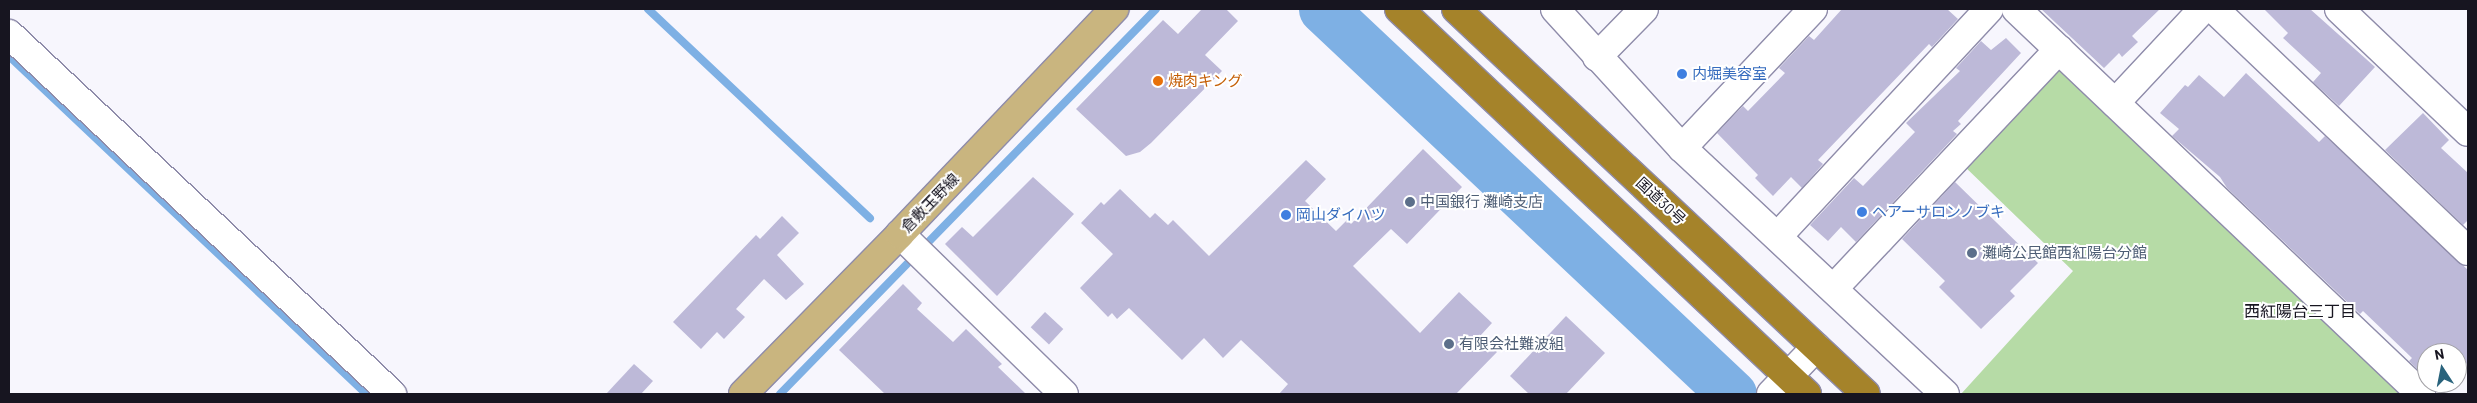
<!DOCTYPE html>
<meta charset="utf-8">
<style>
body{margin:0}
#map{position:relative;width:2477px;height:403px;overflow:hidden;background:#f7f6fd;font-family:Barlow,"Noto Sans JP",sans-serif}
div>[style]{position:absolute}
.green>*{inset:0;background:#b6dba6}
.stream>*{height:8px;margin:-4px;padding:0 4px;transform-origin:4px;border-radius:4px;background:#7eb0e4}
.river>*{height:49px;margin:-24.5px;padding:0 24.5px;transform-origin:24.5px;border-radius:24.5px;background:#7eb0e4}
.building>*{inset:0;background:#bdb9d8;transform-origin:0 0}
.roads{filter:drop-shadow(1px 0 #8f8caa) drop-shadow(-1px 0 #8f8caa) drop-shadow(0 1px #8f8caa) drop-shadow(0 -1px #8f8caa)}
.street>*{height:28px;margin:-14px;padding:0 14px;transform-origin:14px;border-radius:14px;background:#fff}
.primary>*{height:28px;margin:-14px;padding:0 14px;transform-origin:14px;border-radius:14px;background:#c9b57f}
.highway>*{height:28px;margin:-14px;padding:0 14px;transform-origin:14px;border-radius:14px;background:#a5832a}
.dots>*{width:14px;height:14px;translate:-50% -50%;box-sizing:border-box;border:2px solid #fff;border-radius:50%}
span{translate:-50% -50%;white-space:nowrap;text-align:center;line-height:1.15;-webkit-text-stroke:4px #fff;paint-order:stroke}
.shop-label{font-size:15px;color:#366cbe}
.left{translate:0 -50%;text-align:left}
.food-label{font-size:15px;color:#c56008}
.street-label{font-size:15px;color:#171520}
.service-label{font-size:15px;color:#4e5e75}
.neighbourhood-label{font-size:16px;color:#171520}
.frame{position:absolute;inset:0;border:10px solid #171520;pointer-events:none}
.north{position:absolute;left:2417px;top:343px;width:50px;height:50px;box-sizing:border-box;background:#fff;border:1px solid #a2a1a6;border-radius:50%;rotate:349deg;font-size:14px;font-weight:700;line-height:20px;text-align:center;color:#171520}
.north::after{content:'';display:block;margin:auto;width:18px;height:22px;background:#29637c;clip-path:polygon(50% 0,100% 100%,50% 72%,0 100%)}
</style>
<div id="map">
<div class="green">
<i style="clip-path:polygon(2058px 67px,2407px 394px,1961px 394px,2073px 271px,1962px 164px)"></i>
</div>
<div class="stream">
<i style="left:648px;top:9px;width:305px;rotate:43.3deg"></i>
<i style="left:9px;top:56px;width:492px;rotate:43.4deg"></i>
<i style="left:780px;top:394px;width:538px;rotate:-45.68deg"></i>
</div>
<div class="river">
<i style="left:1323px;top:9px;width:562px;rotate:43.27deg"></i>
</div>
<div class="building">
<i style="clip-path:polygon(1202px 9px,1226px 9px,1238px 21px,1205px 55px,1222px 71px,1151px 143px,1140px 152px,1126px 156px,1076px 109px,1163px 20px,1178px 34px)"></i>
<i style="clip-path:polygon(1842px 9px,1947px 9px,1958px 19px,1932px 47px,1929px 44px,1818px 160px,1823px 164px,1802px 188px,1791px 177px,1773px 196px,1755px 178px,1758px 175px,1717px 133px,1743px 106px,1748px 111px,1785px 73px,1779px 68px,1809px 36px,1814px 40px)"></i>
<i style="clip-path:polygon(2041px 9px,2160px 9px,2132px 36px,2138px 42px,2122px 57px,2119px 53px,2104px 68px)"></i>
<i style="clip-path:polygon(2264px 9px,2310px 9px,2375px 67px,2339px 106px,2313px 82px,2321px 73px,2283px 38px,2288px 33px)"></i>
<i style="clip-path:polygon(2006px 38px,2021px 53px,1958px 121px,1961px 124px,1953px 131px,1957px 134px,1856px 242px,1841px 227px,1828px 241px,1810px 225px,1854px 178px,1863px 186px,1915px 132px,1906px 123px,1960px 71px,1956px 68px,1981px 41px,1991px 50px)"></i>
<i style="clip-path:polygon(2246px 73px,2319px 142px,2325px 136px,2468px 270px,2468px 362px,2457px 373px,2457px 353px,2427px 353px,2427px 378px,2409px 361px,2412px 358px,2363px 311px,2360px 314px,2227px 188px,2220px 177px,2172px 136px,2179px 129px,2160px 113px,2185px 85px,2188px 87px,2199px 75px,2224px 97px)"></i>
<i style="clip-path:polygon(2423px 113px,2449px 140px,2441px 148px,2468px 173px,2468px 220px,2463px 225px,2385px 150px)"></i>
<i style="clip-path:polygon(1423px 149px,1462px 187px,1407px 244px,1391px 229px,1353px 266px,1420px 333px,1459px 292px,1492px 323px,1480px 336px,1497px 352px,1456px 394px,1279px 394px,1288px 384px,1241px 340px,1223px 358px,1204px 338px,1182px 360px,1129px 308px,1117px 319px,1112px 313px,1108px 317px,1080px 288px,1113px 254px,1081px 223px,1101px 202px,1104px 205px,1120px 189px,1150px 218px,1155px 213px,1168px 225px,1173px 220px,1209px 256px,1306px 160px,1326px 179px,1305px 201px,1336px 231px,1347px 220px,1351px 224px)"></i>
<i style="clip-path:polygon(1033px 177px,1074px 214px,997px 296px,945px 244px,962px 227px,973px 237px)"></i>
<i style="clip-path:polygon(1955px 182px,2038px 263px,2010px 291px,2015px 296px,1981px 329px,1939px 287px,1945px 281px,1902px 239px)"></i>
<i style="clip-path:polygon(782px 216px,799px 233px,777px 255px,804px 284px,786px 300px,764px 279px,736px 309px,745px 317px,724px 339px,717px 332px,701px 349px,673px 322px,756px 235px,760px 239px)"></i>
<i style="clip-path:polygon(903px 284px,922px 303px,917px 309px,953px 342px,966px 329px,1002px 364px,998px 367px,1026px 394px,885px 394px,839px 350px)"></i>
<i style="left:1045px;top:312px;width:25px;height:21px;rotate:43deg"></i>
<i style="clip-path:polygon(1566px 316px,1605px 353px,1566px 394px,1529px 394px,1510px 376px)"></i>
<i style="clip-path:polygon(634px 364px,653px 381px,641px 394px,606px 394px)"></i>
</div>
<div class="roads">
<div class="street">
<i style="left:1555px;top:9px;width:188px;rotate:47.6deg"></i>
<i style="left:1682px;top:148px;width:360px;rotate:43.1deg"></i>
<i style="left:2016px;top:9px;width:559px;rotate:43.55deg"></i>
<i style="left:2214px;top:9px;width:351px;rotate:43.6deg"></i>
<i style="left:2339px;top:9px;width:178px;rotate:43.6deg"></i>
<i style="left:9px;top:34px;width:526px;rotate:43.23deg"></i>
<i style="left:1597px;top:57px;width:67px;rotate:-45.6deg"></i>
<i style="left:2115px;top:103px;width:129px;rotate:-46.9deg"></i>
<i style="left:1682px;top:148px;width:191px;rotate:-46.7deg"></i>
<i style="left:900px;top:234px;width:229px;rotate:44.3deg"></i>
<i style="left:1778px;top:236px;width:310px;rotate:-47.1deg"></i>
<i style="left:1834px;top:288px;width:328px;rotate:-46.7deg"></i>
<i style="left:1771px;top:394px;width:65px;rotate:-46.2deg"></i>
</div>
<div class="primary">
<i style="left:743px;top:394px;width:224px;rotate:-45.5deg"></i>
<i style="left:900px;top:234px;width:311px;rotate:-46.4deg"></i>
</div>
<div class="highway">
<i style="left:1399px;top:9px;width:561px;rotate:43.34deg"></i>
<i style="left:1456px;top:9px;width:562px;rotate:43.2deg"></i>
</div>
</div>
<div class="dots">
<i style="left:1682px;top:74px;background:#3f7fe0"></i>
<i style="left:1158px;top:81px;background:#e8710a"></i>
<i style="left:1410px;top:202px;background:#5c6f8a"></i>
<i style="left:1862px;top:212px;background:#3f7fe0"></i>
<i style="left:1286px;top:215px;background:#3f7fe0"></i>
<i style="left:1972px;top:253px;background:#5c6f8a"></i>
<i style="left:1449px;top:344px;background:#5c6f8a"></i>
</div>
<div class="shop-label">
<span class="left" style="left:1692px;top:74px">内堀美容室</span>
<span class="left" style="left:1872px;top:212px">ヘアーサロンノブキ</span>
<span class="left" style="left:1296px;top:215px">岡山ダイハツ</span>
</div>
<div class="food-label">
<span class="left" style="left:1168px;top:81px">焼肉キング</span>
</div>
<div class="street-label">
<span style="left:1661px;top:201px;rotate:43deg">国道30号</span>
<span style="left:930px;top:203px;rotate:-46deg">倉敷玉野線</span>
</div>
<div class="service-label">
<span class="left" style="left:1420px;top:202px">中国銀行 灘崎支店</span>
<span class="left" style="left:1982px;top:253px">灘崎公民館西紅陽台分館</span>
<span class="left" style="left:1459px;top:344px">有限会社難波組</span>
</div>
<div class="neighbourhood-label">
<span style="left:2300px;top:311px">西紅陽台三丁目</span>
</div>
<div class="frame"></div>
<div class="north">N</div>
</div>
